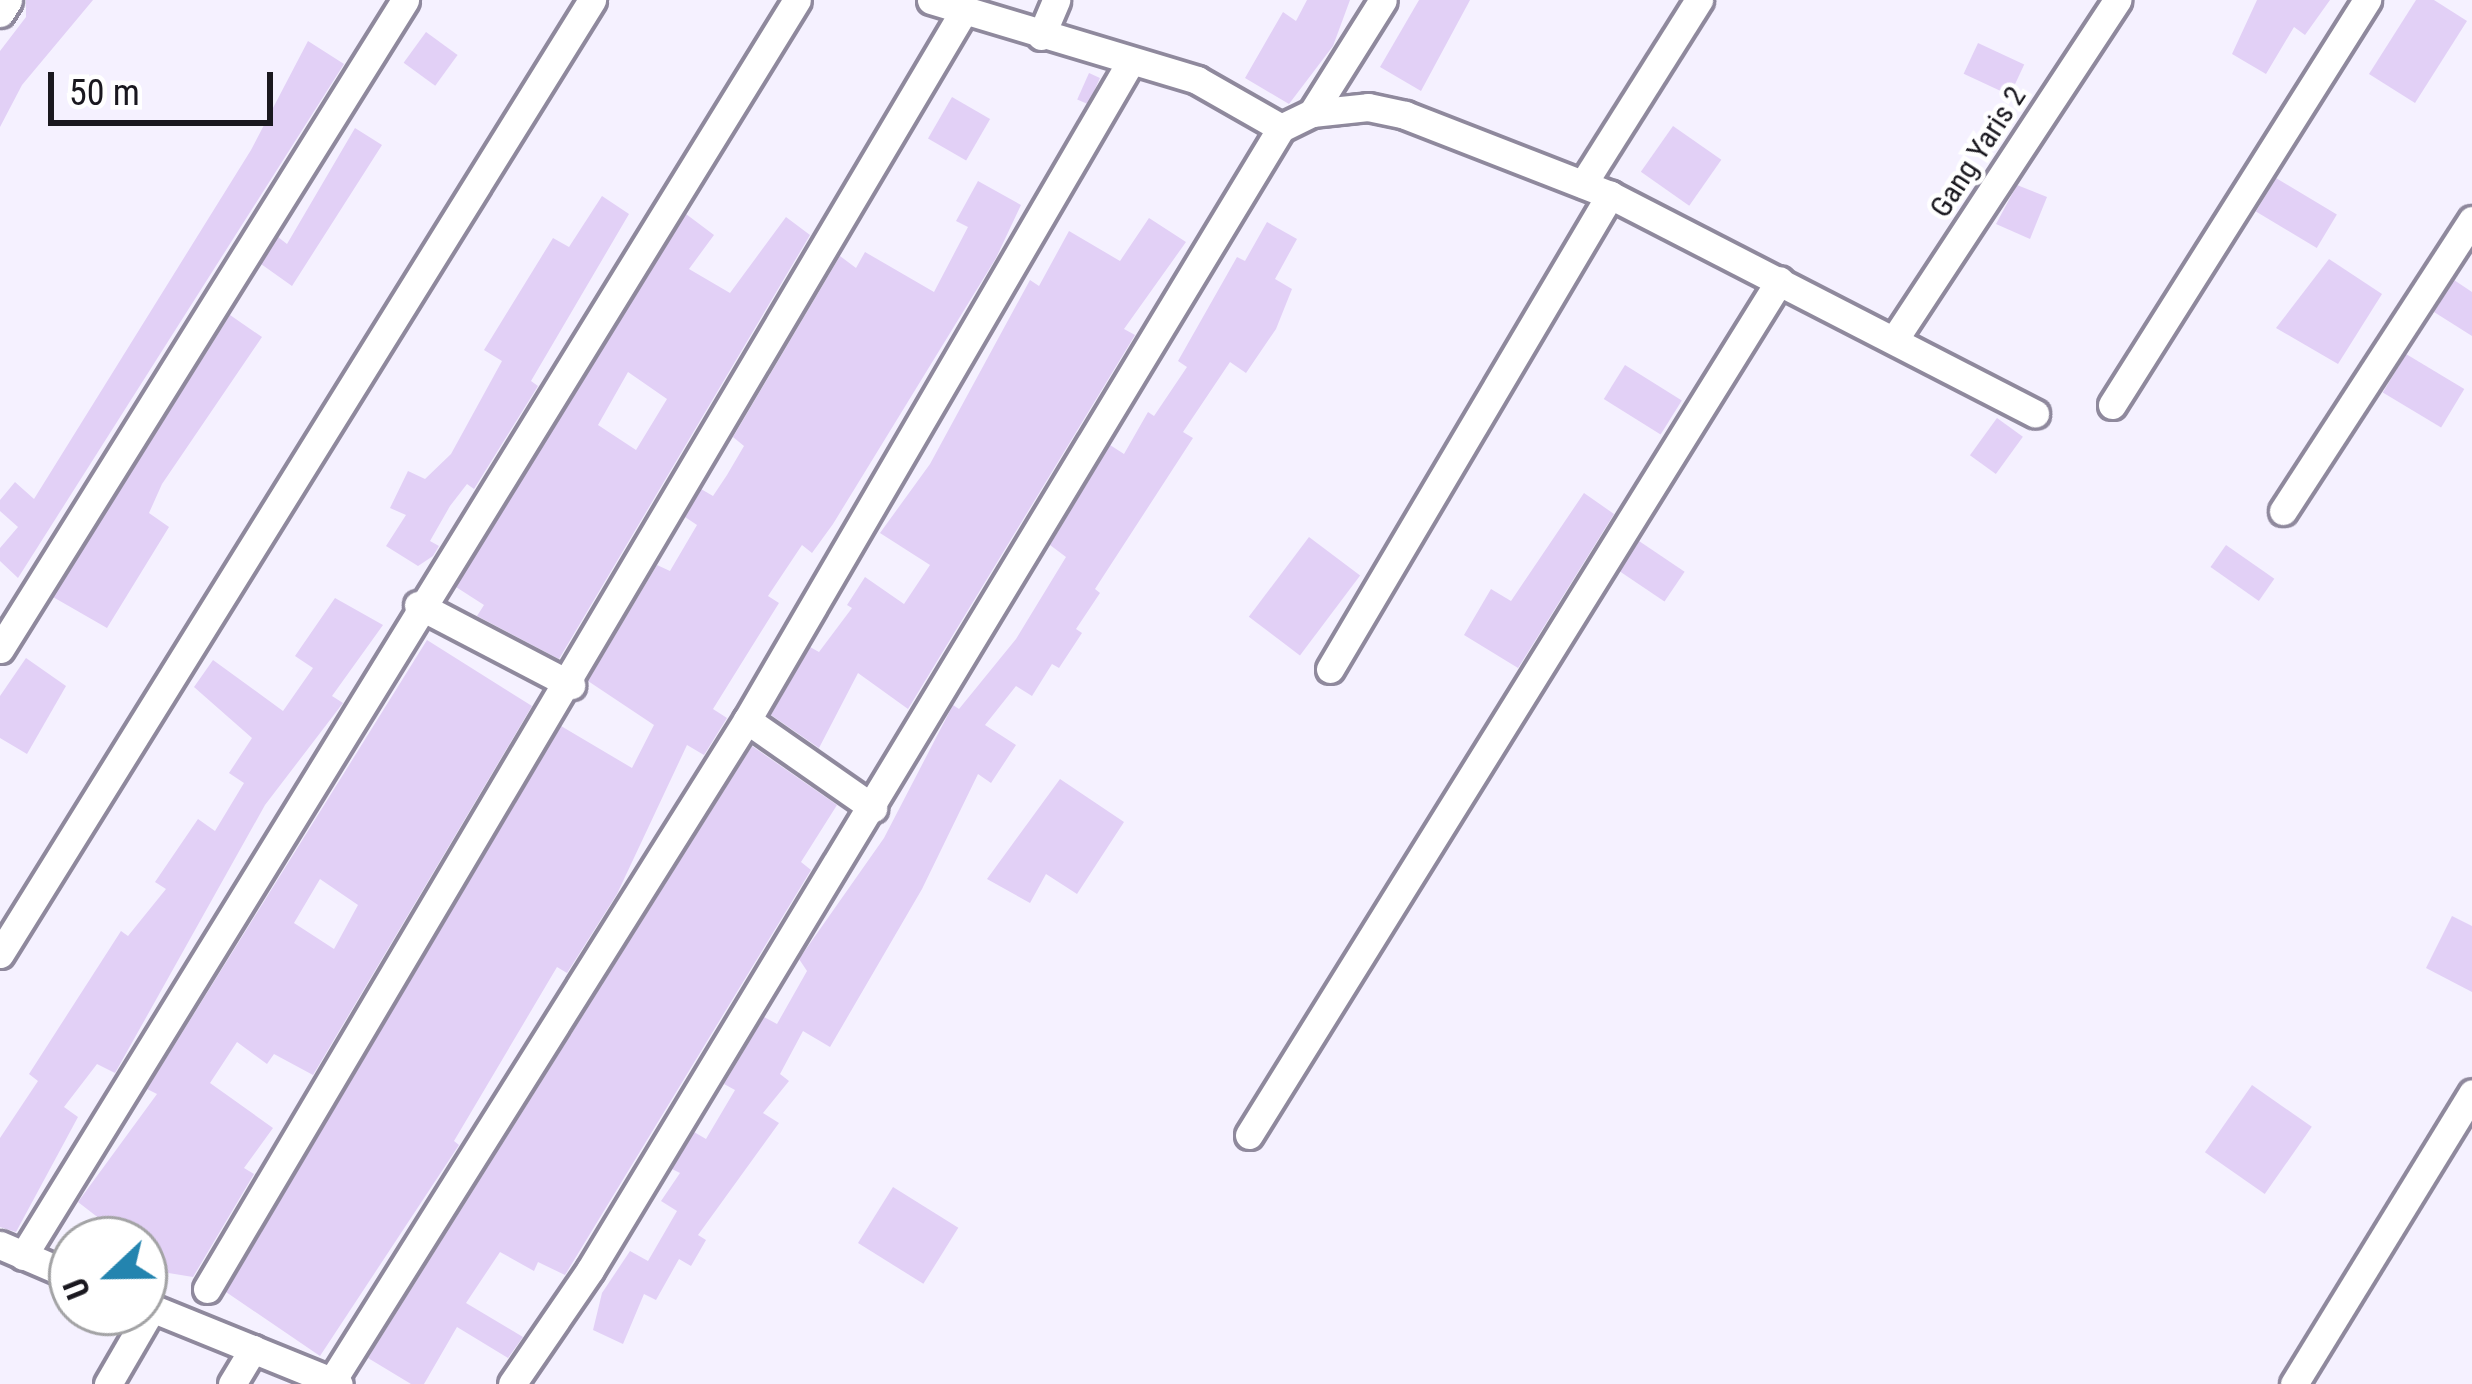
<!DOCTYPE html>
<style>
body{margin:0}
#map{position:relative;width:2472px;height:1384px;overflow:hidden;background:#f5f1ff;font-family:"Roboto Condensed",sans-serif}
div>[style]{position:absolute}
.building>*{inset:0;background:#e2d0f6;transform-origin:0 0}
.roads{filter:drop-shadow(3px 0 #8f899d) drop-shadow(-3px 0 #8f899d) drop-shadow(0 3px #8f899d) drop-shadow(0 -3px #8f899d)}
.street>*{height:27px;margin:-13.5px;padding:0 13.5px;transform-origin:13.5px;border-radius:13.5px;background:#fff}
span{translate:-50% -50%;white-space:nowrap;text-align:center;line-height:1.15;-webkit-text-stroke:9px #fff;paint-order:stroke}
.street-label{font-size:30px;color:#1a181f}
.north{position:absolute;left:48px;top:1216px;width:120px;height:120px;box-sizing:border-box;background:#fff;border:3px solid #a3a3a5;border-radius:50%;rotate:248deg;font-size:33px;font-weight:700;line-height:48px;text-align:center;color:#1a181f}
.north::after{content:'';display:block;margin:auto;width:42px;height:54px;background:#2384af;clip-path:polygon(50% 0,100% 100%,50% 72%,0 100%)}
.scale{position:absolute;left:48px;top:72px;width:225px;height:54px;box-sizing:border-box;border:6px solid #1a181f;border-top:0;padding-left:15px;font-size:36px;line-height:42px;white-space:nowrap;color:#1a181f;-webkit-text-stroke:9px #fff;paint-order:stroke}
</style>
<div id="map">
<div class="building">
<i style="clip-path:polygon(26px 0,93px 0,22px 85px,0 127px,0 51px,26px 17px)"></i>
<i style="clip-path:polygon(1307px 0,1350px 0,1333px 46px,1289px 104px,1245px 78px,1283px 12px,1296px 21px)"></i>
<i style="clip-path:polygon(1419px 0,1470px 0,1421px 91px,1380px 67px)"></i>
<i style="clip-path:polygon(2257px 0,2330px 0,2305px 35px,2294px 27px,2266px 74px,2232px 54px)"></i>
<i style="clip-path:polygon(2416px 0,2434px 0,2467px 21px,2415px 103px,2369px 74px)"></i>
<i style="left:426px;top:32px;width:39px;height:38px;rotate:36deg"></i>
<i style="clip-path:polygon(308px 41px,344px 64px,18px 578px,0 561px,0 548px,18px 527px,0 511px,0 500px,15px 482px,34px 499px,251px 150px)"></i>
<i style="left:1978px;top:43px;width:51px;height:34px;rotate:25deg"></i>
<i style="left:1089px;top:73px;width:12px;height:29px;rotate:24deg"></i>
<i style="left:952px;top:97px;width:44px;height:48px;rotate:30deg"></i>
<i style="left:1673px;top:126px;width:59px;height:56px;rotate:35deg"></i>
<i style="clip-path:polygon(355px 128px,382px 145px,292px 286px,261px 264px,278px 237px,287px 244px)"></i>
<i style="left:2276px;top:178px;width:71px;height:39px;rotate:31deg"></i>
<i style="clip-path:polygon(978px 181px,1021px 205px,996px 258px,833px 524px,812px 553px,802px 545px,768px 596px,779px 603px,713px 709px,727px 718px,704px 755px,687px 745px,617px 894px,567px 973px,557px 967px,454px 1141px,459px 1145px,320px 1356px,226px 1292px,561px 726px,632px 768px,654px 725px,588px 681px,657px 565px,670px 571px,697px 525px,685px 517px,701px 489px,713px 496px,727px 475px,744px 446px,733px 437px,840px 256px,856px 268px,865px 252px,934px 292px,968px 227px,956px 221px)"></i>
<i style="clip-path:polygon(2017px 185px,2047px 197px,2030px 239px,1996px 224px)"></i>
<i style="clip-path:polygon(602px 196px,629px 214px,531px 381px,538px 386px,474px 489px,467px 484px,450px 506px,430px 541px,439px 546px,433px 556px,418px 566px,386px 546px,406px 515px,390px 508px,408px 471px,425px 479px,451px 454px,502px 361px,484px 350px,553px 238px,569px 247px)"></i>
<i style="clip-path:polygon(evenodd,686px 214px,714px 235px,689px 269px,730px 293px,786px 217px,810px 235px,559px 659px,477px 616px,484px 605px,456px 587px,686px 214px,628px 372px,667px 399px,636px 450px,598px 425px,628px 372px)"></i>
<i style="clip-path:polygon(1149px 218px,1186px 242px,1124px 329px,1135px 335px,908px 709px,858px 673px,819px 748px,771px 715px,810px 647px,819px 652px,852px 608px,847px 605px,865px 577px,904px 604px,930px 565px,880px 533px,930px 464px,1030px 280px,1039px 286px,1069px 231px,1120px 261px)"></i>
<i style="clip-path:polygon(1267px 222px,1297px 239px,1275px 279px,1292px 289px,1276px 329px,1246px 373px,1230px 362px,1183px 432px,1193px 438px,1095px 589px,1100px 593px,1076px 629px,1082px 633px,1059px 668px,1052px 664px,1032px 696px,1016px 686px,985px 725px,1016px 745px,991px 783px,978px 774px,922px 889px,830px 1047px,803px 1031px,780px 1074px,789px 1081px,763px 1113px,779px 1123px,698px 1235px,706px 1240px,691px 1266px,679px 1259px,656px 1300px,644px 1294px,623px 1344px,593px 1330px,602px 1293px,630px 1251px,648px 1261px,677px 1211px,661px 1201px,680px 1173px,672px 1169px,694px 1132px,706px 1139px,735px 1090px,724px 1084px,764px 1017px,777px 1024px,807px 971px,799px 959px,884px 838px,953px 705px,959px 709px,1016px 639px,1066px 557px,1050px 545px,1110px 445px,1124px 454px,1148px 412px,1154px 416px,1187px 367px,1178px 361px,1237px 257px,1245px 261px)"></i>
<i style="clip-path:polygon(2329px 259px,2382px 294px,2338px 364px,2276px 328px)"></i>
<i style="clip-path:polygon(2454px 280px,2472px 292px,2472px 336px,2434px 312px)"></i>
<i style="clip-path:polygon(230px 315px,262px 337px,162px 484px,149px 513px,169px 527px,107px 628px,53px 597px)"></i>
<i style="left:2406px;top:354px;width:68px;height:45px;rotate:31deg"></i>
<i style="left:1625px;top:365px;width:67px;height:40px;rotate:32deg"></i>
<i style="left:1997px;top:418px;width:32px;height:46px;rotate:36deg"></i>
<i style="clip-path:polygon(1584px 493px,1614px 514px,1518px 668px,1464px 635px,1491px 589px,1511px 601px)"></i>
<i style="left:1309px;top:537px;width:64px;height:100px;rotate:37deg"></i>
<i style="left:1639px;top:541px;width:55px;height:36px;rotate:34deg"></i>
<i style="left:2226px;top:545px;width:59px;height:27px;rotate:35deg"></i>
<i style="clip-path:polygon(335px 598px,383px 625px,332px 696px,343px 703px,265px 805px,115px 1073px,97px 1064px,64px 1107px,78px 1117px,16px 1232px,0 1227px,0 1138px,38px 1081px,29px 1074px,121px 931px,128px 936px,166px 889px,155px 882px,198px 819px,215px 831px,244px 783px,229px 773px,252px 738px,194px 687px,213px 660px,283px 711px,313px 668px,295px 656px)"></i>
<i style="clip-path:polygon(evenodd,427px 640px,532px 706px,313px 1075px,274px 1054px,267px 1064px,237px 1042px,210px 1083px,273px 1128px,244px 1168px,254px 1174px,193px 1277px,144px 1269px,149px 1240px,127px 1240px,78px 1202px,157px 1094px,147px 1089px,427px 640px,320px 879px,358px 905px,334px 949px,294px 923px,320px 879px)"></i>
<i style="clip-path:polygon(26px 658px,66px 686px,27px 754px,0 738px,0 696px)"></i>
<i style="clip-path:polygon(752px 746px,837px 805px,801px 862px,811px 870px,565px 1275px,538px 1262px,534px 1271px,500px 1252px,466px 1303px,523px 1337px,508px 1358px,457px 1327px,424px 1384px,411px 1384px,368px 1358px)"></i>
<i style="clip-path:polygon(1060px 779px,1124px 822px,1077px 894px,1046px 874px,1030px 903px,987px 879px)"></i>
<i style="clip-path:polygon(2452px 916px,2472px 926px,2472px 992px,2426px 968px)"></i>
<i style="left:2252px;top:1085px;width:73px;height:82px;rotate:35deg"></i>
<i style="left:893px;top:1187px;width:77px;height:66px;rotate:32deg"></i>
</div>
<div class="roads">
<div class="street">
<i style="left:931px;top:0;width:278px;rotate:16.7deg"></i>
<i style="left:1197px;top:80px;width:97px;rotate:29.7deg"></i>
<i style="left:1281px;top:128px;width:34px;rotate:-26deg"></i>
<i style="left:1312px;top:113px;width:133px;rotate:-57.9deg"></i>
<i style="left:0;top:13px;width:15px;rotate:-58deg"></i>
<i style="left:1041px;top:36px;width:39px;rotate:-67deg"></i>
<i style="left:1312px;top:113px;width:56px;rotate:-6.1deg"></i>
<i style="left:1368px;top:107px;width:38px;rotate:12deg"></i>
<i style="left:1405px;top:115px;width:220px;rotate:21.3deg"></i>
<i style="left:1610px;top:195px;width:478px;rotate:27.2deg"></i>
<i style="left:1583px;top:184px;width:218px;rotate:-57.8deg"></i>
<i style="left:1894px;top:340px;width:407px;rotate:-56.7deg"></i>
<i style="left:2112px;top:405px;width:479px;rotate:-57.8deg"></i>
<i style="left:2283px;top:511px;width:347px;rotate:-57deg"></i>
<i style="left:418px;top:605px;width:173px;rotate:27.6deg"></i>
<i style="left:0;top:649px;width:765px;rotate:-58.03deg"></i>
<i style="left:1330px;top:669px;width:551px;rotate:-59.43deg"></i>
<i style="left:747px;top:720px;width:154px;rotate:34.9deg"></i>
<i style="left:0;top:954px;width:1123px;rotate:-58.18deg"></i>
<i style="left:1249px;top:1135px;width:1006px;rotate:-58.16deg"></i>
<i style="left:0;top:1245px;width:78px;rotate:23.3deg"></i>
<i style="left:23px;top:1256px;width:1475px;rotate:-58.36deg"></i>
<i style="left:207px;top:1289px;width:1488px;rotate:-59.37deg"></i>
<i style="left:144px;top:1305px;width:210px;rotate:22.1deg"></i>
<i style="left:332px;top:1381px;width:780px;rotate:-57.88deg"></i>
<i style="left:747px;top:720px;width:763px;rotate:-59.77deg"></i>
<i style="left:108px;top:1384px;width:88px;rotate:-59.9deg"></i>
<i style="left:232px;top:1384px;width:41px;rotate:-59deg"></i>
<i style="left:512px;top:1384px;width:138px;rotate:-55.6deg"></i>
<i style="left:590px;top:1270px;width:1335px;rotate:-58.82deg"></i>
<i style="left:2294px;top:1384px;width:341px;rotate:-58.5deg"></i>
</div>
</div>
<div class="street-label">
<span style="left:1978px;top:152px;rotate:-57deg">Gang Yaris 2</span>
</div>
<div class="north">U</div>
<div class="scale">50 m</div>
</div>
